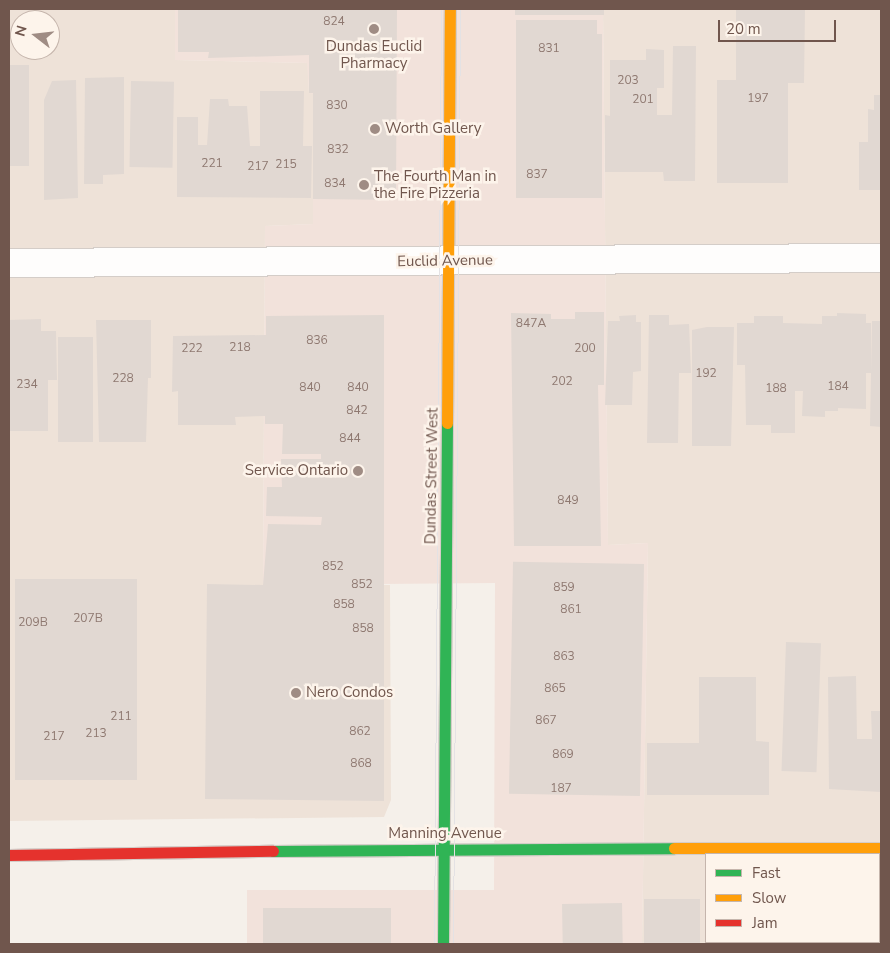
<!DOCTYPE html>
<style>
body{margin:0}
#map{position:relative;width:890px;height:953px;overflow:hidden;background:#f5f0ea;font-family:"Nunito Sans",sans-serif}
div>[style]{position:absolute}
.residential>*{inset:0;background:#eee2d8}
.commercial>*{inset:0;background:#f2e2db}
.building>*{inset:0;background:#e1d8d2;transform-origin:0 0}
.roads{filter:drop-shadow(1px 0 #d4cdc8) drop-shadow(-1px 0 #d4cdc8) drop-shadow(0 1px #d4cdc8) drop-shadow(0 -1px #d4cdc8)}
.street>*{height:28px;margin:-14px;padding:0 14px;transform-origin:14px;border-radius:14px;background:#fefdfc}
.fast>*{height:11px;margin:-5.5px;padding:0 5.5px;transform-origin:5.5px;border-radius:5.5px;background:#30b455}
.slow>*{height:11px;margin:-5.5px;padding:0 5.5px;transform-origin:5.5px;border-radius:5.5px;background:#ff9f0a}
.jam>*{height:11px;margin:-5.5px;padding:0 5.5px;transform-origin:5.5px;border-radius:5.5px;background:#e5322d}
.tram>*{height:1px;margin:-0.5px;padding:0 0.5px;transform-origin:0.5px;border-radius:0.5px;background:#e4e2e4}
.dots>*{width:14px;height:14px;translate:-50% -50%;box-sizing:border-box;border:2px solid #fdf4eb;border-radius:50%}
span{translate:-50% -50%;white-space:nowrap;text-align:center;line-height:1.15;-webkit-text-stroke:5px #fdf4eb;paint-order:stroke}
.number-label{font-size:12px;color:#8e7870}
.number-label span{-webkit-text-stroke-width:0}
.poi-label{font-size:15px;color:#70564d}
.left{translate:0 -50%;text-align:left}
.right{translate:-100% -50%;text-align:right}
.street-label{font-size:15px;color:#70564d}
.frame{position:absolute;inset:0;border:10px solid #70564d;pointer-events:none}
.legend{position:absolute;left:705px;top:853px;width:175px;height:90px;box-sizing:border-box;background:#fdf4eb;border:1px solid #c5b5ac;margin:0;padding:6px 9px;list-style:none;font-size:15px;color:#70564d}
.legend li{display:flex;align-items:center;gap:10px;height:25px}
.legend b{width:25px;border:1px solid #c5b5ac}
.north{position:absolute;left:10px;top:10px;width:50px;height:50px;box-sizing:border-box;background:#fdf4eb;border:1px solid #c5b5ac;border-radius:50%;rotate:286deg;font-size:14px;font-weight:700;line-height:20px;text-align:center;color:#70564d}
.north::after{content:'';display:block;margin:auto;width:18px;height:22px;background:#9f8c84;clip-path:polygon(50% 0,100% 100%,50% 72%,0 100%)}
.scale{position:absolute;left:718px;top:20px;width:118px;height:22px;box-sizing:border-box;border:2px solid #70564d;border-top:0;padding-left:6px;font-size:15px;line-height:18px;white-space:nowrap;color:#70564d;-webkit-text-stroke:4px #fdf4eb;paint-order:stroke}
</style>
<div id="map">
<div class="residential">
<i style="clip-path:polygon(evenodd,9px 9px,175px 9px,175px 60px,308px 63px,309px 93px,313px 93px,313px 224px,265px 226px,263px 584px,390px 585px,391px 800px,384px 817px,9px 821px,9px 9px,20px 20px,50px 20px,50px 50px,20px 50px,20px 20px)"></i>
<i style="clip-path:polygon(evenodd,603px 9px,881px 9px,881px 944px,642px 944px,648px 543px,608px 545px,603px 9px,706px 854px,879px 854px,879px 942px,706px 942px,706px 854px)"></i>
</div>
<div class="commercial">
<i style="clip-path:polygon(175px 9px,603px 9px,608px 545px,648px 543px,642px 944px,247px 944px,247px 890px,494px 890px,495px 583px,263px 585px,265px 226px,313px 224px,313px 94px,309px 93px,307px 63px,175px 60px)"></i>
</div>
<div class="building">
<i style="clip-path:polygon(178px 9px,397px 9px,396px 200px,313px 199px,313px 93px,309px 93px,309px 55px,208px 58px,209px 52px,178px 52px)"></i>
<i style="left:515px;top:9px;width:89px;height:6px"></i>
<i style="clip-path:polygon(736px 9px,805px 9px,804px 83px,788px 83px,788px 183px,717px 183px,717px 80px,736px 80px)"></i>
<i style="clip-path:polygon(516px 20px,597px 20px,597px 34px,602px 34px,602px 198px,516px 198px)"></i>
<i style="clip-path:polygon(673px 46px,696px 46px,695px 181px,664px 181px,663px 172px,605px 172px,605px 115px,610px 116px,610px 60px,646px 60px,646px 49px,664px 50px,664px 88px,657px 88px,657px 115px,672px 115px)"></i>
<i style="left:9px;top:65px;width:20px;height:101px"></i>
<i style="clip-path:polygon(124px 77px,124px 174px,103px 175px,103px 184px,84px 184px,85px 78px)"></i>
<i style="clip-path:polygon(76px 80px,78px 198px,44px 200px,44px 100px,52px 81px)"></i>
<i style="left:131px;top:81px;width:43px;height:86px;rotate:1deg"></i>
<i style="clip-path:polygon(260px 91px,304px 91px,303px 146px,312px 146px,311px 198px,177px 197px,177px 117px,198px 117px,198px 145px,207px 145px,210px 99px,228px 99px,229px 106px,247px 106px,250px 146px,260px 146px)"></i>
<i style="clip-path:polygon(874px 95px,881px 95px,881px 190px,859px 190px,859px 142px,868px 142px,868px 109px,874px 110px)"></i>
<i style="clip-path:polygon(575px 312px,604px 312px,604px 385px,598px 385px,601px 546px,514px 546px,511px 313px,551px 314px,551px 319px,575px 319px)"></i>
<i style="clip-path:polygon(837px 313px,866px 314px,866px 323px,871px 323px,871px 373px,866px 373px,866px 409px,838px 408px,838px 411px,825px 411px,825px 417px,802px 416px,803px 391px,795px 391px,795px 433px,771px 433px,771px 425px,746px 425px,745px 365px,737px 365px,737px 323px,754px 323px,754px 316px,783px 316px,783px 323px,822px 324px,822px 316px,837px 316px)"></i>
<i style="clip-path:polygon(384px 315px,384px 801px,205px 799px,207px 584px,263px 585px,268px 524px,321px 525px,322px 517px,266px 516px,267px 487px,282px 487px,281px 459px,321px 459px,321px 454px,282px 454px,283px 424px,265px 424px,265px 416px,235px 417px,236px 425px,178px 425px,178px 391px,172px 392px,173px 336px,266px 335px,266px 316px)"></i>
<i style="clip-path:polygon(636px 315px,636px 322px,641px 322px,641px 371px,633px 372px,632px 405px,605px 405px,608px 321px,620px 321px,619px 316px)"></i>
<i style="clip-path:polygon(649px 315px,669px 315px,669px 325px,689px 324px,691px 373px,679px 373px,678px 443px,647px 443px)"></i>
<i style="clip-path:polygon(41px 319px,41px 331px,56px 331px,57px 380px,48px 380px,48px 431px,9px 431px,9px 320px)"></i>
<i style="clip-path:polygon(96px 320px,151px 320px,151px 378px,148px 378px,146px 442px,99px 442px)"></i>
<i style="clip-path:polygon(872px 321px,881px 321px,881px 427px,870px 426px)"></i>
<i style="clip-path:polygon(707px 327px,734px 327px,731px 446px,692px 446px,692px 330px)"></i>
<i style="left:58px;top:337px;width:35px;height:105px"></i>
<i style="left:644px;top:564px;width:232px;height:131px;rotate:91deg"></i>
<i style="left:15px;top:579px;width:122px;height:201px"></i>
<i style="left:786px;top:642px;width:35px;height:129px;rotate:2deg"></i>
<i style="clip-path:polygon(856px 676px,857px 739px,872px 739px,871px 711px,881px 711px,881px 792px,829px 789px,828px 677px)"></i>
<i style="clip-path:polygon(699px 677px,756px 677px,756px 741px,769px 742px,769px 795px,647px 795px,647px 743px,699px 743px)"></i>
<i style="left:644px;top:899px;width:56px;height:45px"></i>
<i style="left:622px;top:903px;width:41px;height:60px;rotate:89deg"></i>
<i style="clip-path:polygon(881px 904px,881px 944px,820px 944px,820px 942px,879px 942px)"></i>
<i style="left:391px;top:908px;width:36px;height:128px;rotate:90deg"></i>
<i style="left:713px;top:942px;width:41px;height:2px"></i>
<i style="left:757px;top:942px;width:57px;height:2px"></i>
</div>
<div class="roads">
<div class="street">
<i style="left:9px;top:263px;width:872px;rotate:-0.33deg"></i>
</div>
<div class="fast">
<i style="left:273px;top:851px;width:401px;rotate:-0.4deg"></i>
<i style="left:443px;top:944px;width:521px;rotate:-89.56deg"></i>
</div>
<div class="slow">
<i style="left:447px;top:423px;width:414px;rotate:-89.6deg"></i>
<i style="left:674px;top:848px;width:207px"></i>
</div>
<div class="jam">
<i style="left:9px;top:855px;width:264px;rotate:-0.9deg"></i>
</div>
</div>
<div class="tram">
<i style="left:434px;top:944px;width:935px;rotate:-89.57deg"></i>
<i style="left:453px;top:944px;width:935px;rotate:-89.57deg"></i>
</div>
<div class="dots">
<i style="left:374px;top:29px;background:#9f8c84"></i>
<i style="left:375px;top:129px;background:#9f8c84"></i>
<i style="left:364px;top:185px;background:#9f8c84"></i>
<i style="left:358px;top:471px;background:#9f8c84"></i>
<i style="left:296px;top:693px;background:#9f8c84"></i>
</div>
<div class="number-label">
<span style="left:334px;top:22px">824</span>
<span style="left:549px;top:49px">831</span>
<span style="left:628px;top:81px">203</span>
<span style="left:758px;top:99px">197</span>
<span style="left:643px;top:100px">201</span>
<span style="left:337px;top:106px">830</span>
<span style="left:338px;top:150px">832</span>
<span style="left:212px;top:164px">221</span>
<span style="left:286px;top:165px">215</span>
<span style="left:258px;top:167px">217</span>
<span style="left:537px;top:175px">837</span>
<span style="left:335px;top:184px">834</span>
<span style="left:531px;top:324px">847A</span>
<span style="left:317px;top:341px">836</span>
<span style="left:240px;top:348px">218</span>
<span style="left:192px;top:349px">222</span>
<span style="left:585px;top:349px">200</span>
<span style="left:706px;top:374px">192</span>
<span style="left:123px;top:379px">228</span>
<span style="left:562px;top:382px">202</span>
<span style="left:27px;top:385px">234</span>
<span style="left:838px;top:387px">184</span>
<span style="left:310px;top:388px">840</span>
<span style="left:358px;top:388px">840</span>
<span style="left:776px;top:389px">188</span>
<span style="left:357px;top:411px">842</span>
<span style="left:350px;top:439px">844</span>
<span style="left:568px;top:501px">849</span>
<span style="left:333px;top:567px">852</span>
<span style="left:362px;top:585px">852</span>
<span style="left:564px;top:588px">859</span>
<span style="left:344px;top:605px">858</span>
<span style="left:571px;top:610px">861</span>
<span style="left:88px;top:619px">207B</span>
<span style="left:33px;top:623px">209B</span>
<span style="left:363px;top:629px">858</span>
<span style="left:564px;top:657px">863</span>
<span style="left:555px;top:689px">865</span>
<span style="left:121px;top:717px">211</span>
<span style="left:546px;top:721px">867</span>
<span style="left:360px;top:732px">862</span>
<span style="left:96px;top:734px">213</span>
<span style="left:54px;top:737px">217</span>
<span style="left:563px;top:755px">869</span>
<span style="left:361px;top:764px">868</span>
<span style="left:561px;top:789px">187</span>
</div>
<div class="poi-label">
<span style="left:374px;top:55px">Dundas Euclid<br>Pharmacy</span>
<span class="left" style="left:385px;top:129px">Worth Gallery</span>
<span class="left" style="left:374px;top:185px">The Fourth Man in<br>the Fire Pizzeria</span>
<span class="right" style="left:348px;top:471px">Service Ontario</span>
<span class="left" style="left:306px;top:693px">Nero Condos</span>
</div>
<div class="street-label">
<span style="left:445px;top:261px;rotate:-1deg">Euclid Avenue</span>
<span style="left:432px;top:476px;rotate:-89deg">Dundas Street West</span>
<span style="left:445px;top:834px">Manning Avenue</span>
</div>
<div class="frame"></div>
<ul class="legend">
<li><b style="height:6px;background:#30b455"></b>Fast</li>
<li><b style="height:6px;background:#ff9f0a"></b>Slow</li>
<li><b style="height:6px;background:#e5322d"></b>Jam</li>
</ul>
<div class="north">N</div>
<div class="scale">20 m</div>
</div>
